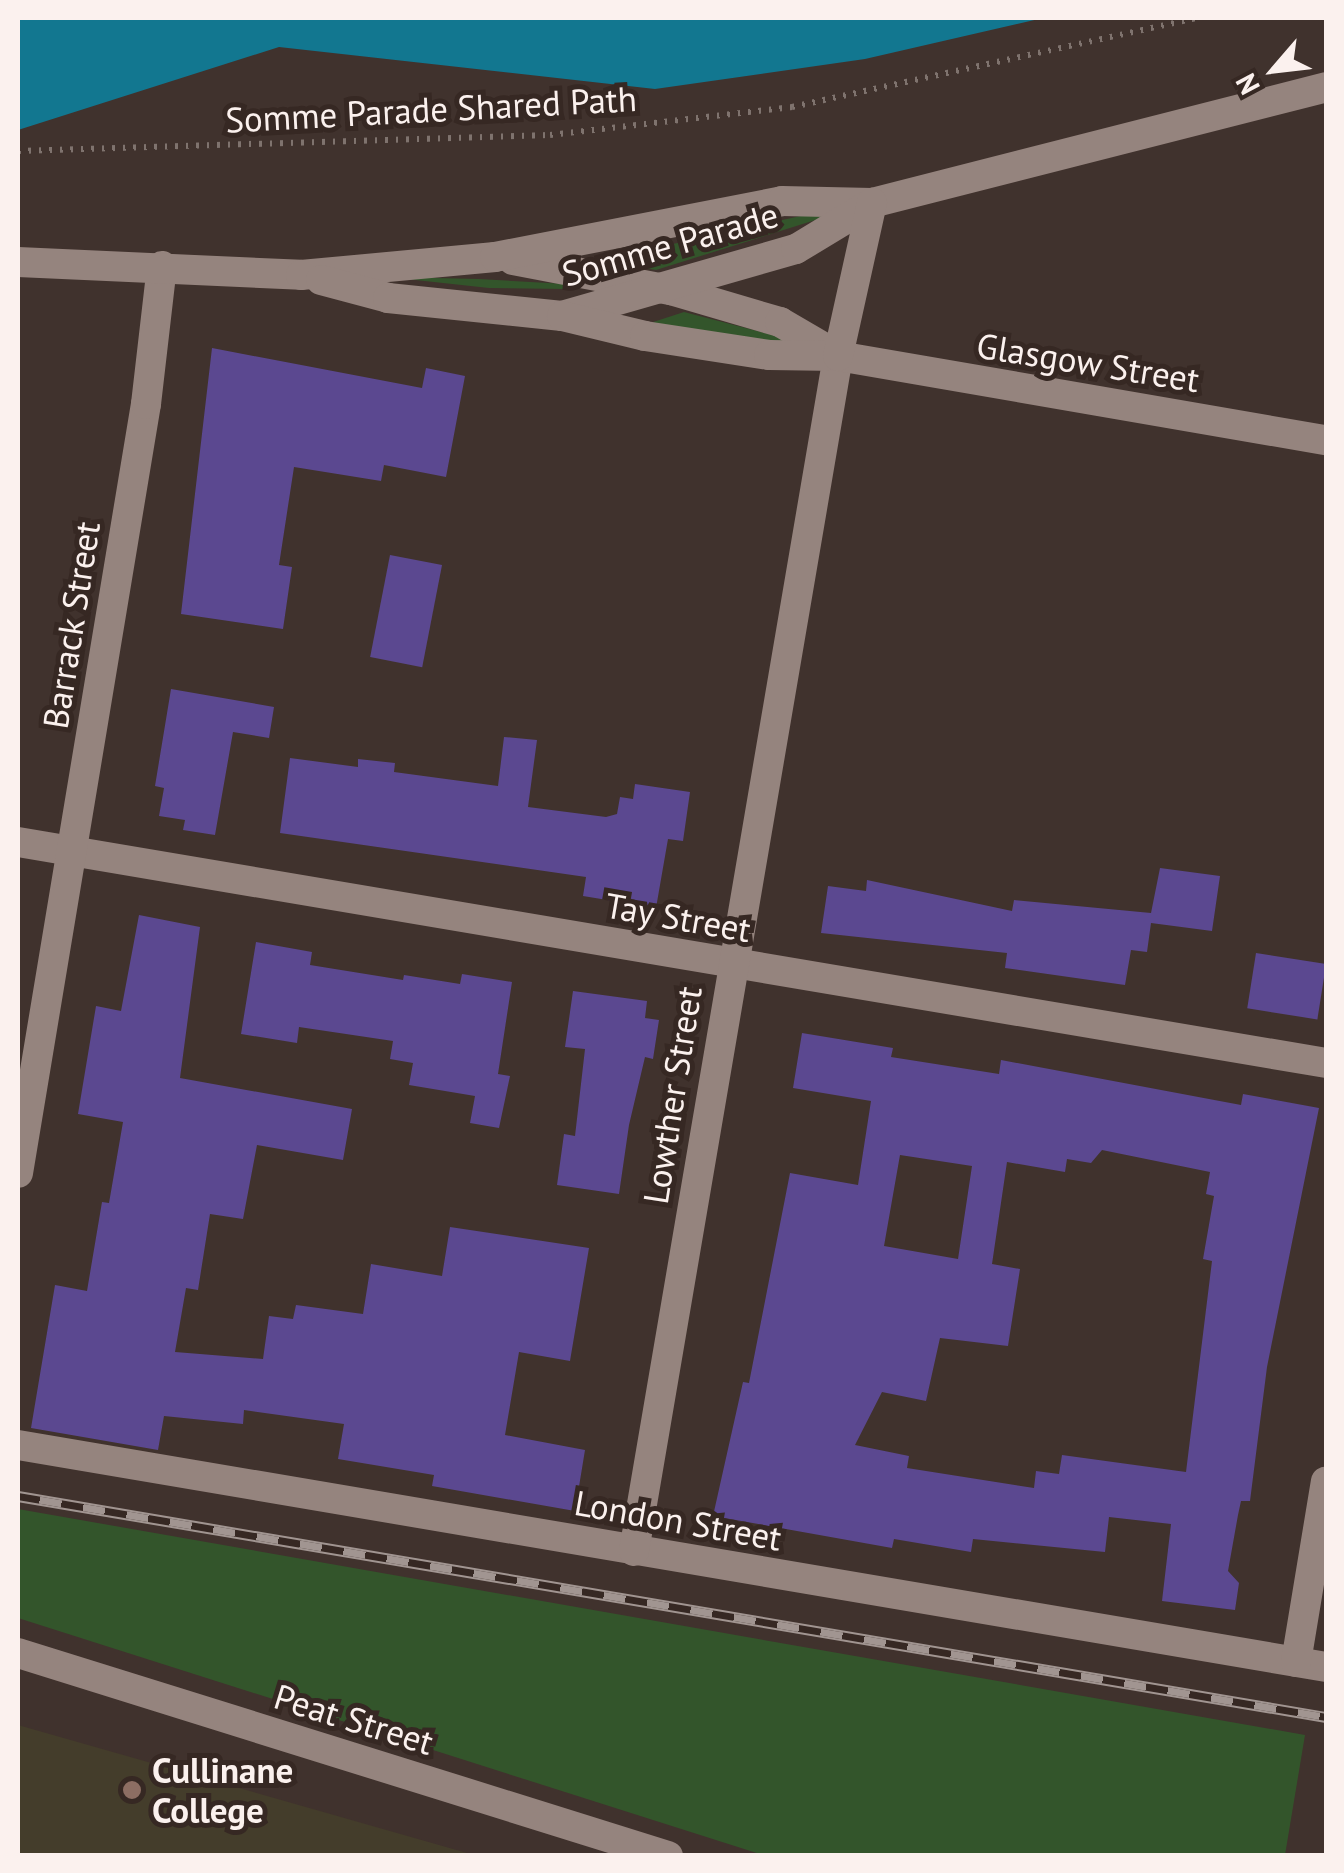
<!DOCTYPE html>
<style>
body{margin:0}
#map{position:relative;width:1344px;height:1873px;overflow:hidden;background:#40322d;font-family:"PT Sans",sans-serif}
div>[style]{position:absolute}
.education>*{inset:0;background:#443d2b}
.green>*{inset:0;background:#33552b}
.water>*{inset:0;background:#127790}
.building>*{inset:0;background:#5b4890;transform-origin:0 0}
.path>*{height:6px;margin-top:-3px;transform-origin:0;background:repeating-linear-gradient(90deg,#7f736e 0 2.5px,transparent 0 10.5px)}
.street>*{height:30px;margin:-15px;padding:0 15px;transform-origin:15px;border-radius:15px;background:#95847e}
.secondary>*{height:30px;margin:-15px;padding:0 15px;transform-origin:15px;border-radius:15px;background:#95847e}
.rail>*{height:11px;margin-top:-5.5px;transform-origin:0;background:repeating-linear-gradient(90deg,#362823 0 22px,#a19591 0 44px);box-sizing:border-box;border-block:2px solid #a19591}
.dots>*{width:28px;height:28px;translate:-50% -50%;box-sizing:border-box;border:5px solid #362823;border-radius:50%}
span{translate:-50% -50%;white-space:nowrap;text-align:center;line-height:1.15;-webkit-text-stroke:10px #362823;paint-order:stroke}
.street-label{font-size:35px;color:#fbf1ee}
.poi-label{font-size:35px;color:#fbf1ee;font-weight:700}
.left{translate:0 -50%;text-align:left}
.frame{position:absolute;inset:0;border:20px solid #fbf1ee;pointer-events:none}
.north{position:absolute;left:1224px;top:20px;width:100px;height:100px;-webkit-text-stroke:8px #362823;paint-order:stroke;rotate:242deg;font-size:28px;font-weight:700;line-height:40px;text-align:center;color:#fbf1ee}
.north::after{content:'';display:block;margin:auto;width:35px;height:45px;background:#fbf1ee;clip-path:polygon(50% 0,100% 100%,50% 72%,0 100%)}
</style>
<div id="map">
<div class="education">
<i style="clip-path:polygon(18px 1725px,474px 1855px,18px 1855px)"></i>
</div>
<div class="green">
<i style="clip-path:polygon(823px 211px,825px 217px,656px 270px,600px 260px)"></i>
<i style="clip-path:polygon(388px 277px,479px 279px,566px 284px,565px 289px,489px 288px)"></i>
<i style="clip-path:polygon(684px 312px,800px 342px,804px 345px,647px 324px)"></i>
<i style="clip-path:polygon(18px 1509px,1305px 1735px,1285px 1855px,763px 1855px,18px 1618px)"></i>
</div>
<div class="water">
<i style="clip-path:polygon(18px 18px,1043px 18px,865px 59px,655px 89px,279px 47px,18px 130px)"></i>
</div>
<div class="building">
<i style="clip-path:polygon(212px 348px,422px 388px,426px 368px,465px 376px,446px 477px,384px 465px,381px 481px,294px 467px,279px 565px,292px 567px,283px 629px,181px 614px)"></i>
<i style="left:390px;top:555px;width:53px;height:104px;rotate:11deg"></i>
<i style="clip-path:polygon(171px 689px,274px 707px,269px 738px,233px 732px,215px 835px,183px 830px,185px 820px,159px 816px,164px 788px,155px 786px)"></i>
<i style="clip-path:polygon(504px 737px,537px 740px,528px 807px,606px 817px,617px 814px,620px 797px,633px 799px,635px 784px,690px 792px,683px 841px,668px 839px,656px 908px,583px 896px,586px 877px,280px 833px,290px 758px,358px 767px,358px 759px,395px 763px,394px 772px,498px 786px)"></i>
<i style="clip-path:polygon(1160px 868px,1220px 876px,1212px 931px,1151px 923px,1147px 952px,1131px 950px,1125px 985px,1005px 968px,1007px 953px,821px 933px,828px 886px,866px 891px,867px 880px,1012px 911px,1014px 900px,1151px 913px)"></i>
<i style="clip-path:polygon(139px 915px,200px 927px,180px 1078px,352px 1109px,343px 1160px,257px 1145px,243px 1219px,210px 1214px,198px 1290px,186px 1288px,175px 1352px,263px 1359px,269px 1316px,293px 1319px,296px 1305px,363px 1314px,371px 1264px,442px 1276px,450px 1227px,589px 1248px,570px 1361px,519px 1352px,505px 1435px,585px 1450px,575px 1511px,432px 1486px,434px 1475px,338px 1459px,344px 1424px,244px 1410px,243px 1424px,164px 1416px,158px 1450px,31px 1428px,55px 1285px,87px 1291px,102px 1202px,109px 1203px,123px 1122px,78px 1114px,96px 1006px,121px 1011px)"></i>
<i style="clip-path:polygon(256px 942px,312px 952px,310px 965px,403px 980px,404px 975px,460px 984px,462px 974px,512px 982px,498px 1074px,510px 1076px,499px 1128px,470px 1123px,475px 1096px,409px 1085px,413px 1063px,390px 1059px,393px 1041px,299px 1027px,297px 1043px,241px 1034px)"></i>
<i style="left:1256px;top:953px;width:71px;height:56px;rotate:9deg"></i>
<i style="clip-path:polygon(573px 991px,647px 1001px,645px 1018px,659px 1020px,653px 1059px,645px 1057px,629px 1125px,619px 1194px,557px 1185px,564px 1134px,575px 1136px,585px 1049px,565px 1047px)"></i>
<i style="clip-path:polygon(evenodd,802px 1033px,893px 1048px,891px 1057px,999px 1074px,1001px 1060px,1241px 1105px,1243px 1094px,1319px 1108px,1267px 1367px,1250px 1501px,1241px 1501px,1238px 1515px,1228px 1571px,1239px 1583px,1235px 1610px,1162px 1601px,1171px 1524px,1109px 1517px,1105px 1552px,973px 1539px,971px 1552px,894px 1539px,892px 1548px,713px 1516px,743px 1382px,749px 1383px,790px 1173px,858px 1185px,871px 1101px,793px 1088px,802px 1033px,1102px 1150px,1210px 1172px,1206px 1194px,1214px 1196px,1203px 1259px,1212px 1261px,1186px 1472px,1062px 1455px,1059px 1474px,1036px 1471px,1034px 1488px,907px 1468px,909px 1456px,855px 1445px,882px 1392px,926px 1401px,940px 1338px,1008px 1346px,1020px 1269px,992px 1264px,1007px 1162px,1065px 1172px,1067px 1159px,1091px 1163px,1102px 1150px,802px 1033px,900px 1155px,972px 1166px,958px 1259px,884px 1246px,900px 1155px)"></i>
</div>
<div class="path">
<i style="left:18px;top:151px;width:532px;rotate:-1.72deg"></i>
<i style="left:550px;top:135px;width:244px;rotate:-6.6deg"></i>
<i style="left:792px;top:107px;width:415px;rotate:-12.4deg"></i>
</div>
<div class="street">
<i style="left:18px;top:842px;width:1327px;rotate:9.59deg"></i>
<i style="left:18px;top:1173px;width:780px;rotate:-80.55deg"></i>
<i style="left:146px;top:404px;width:139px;rotate:-83.4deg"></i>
<i style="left:18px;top:1445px;width:1327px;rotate:9.63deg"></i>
<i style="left:634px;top:1551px;width:1212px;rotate:-80.31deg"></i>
<i style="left:18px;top:1653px;width:681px;rotate:17.34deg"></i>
<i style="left:1296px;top:1662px;width:183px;rotate:-80.6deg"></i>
</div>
<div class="secondary">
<i style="left:513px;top:260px;width:161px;rotate:10.8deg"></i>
<i style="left:671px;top:290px;width:114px;rotate:16.4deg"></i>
<i style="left:780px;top:322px;width:64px;rotate:30.2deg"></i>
<i style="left:18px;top:262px;width:283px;rotate:2.6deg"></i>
<i style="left:301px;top:275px;width:195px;rotate:-5.3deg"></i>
<i style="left:495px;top:257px;width:292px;rotate:-11deg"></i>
<i style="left:782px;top:201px;width:90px;rotate:1.3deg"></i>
<i style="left:872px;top:203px;width:469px;rotate:-14.3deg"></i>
<i style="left:321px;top:280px;width:69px;rotate:15deg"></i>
<i style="left:388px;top:298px;width:175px;rotate:5.9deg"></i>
<i style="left:562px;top:316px;width:243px;rotate:-16deg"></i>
<i style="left:796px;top:249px;width:89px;rotate:-31.2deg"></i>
<i style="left:562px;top:316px;width:85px;rotate:13.5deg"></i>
<i style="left:645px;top:336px;width:125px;rotate:8.7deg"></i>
<i style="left:769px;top:355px;width:69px;rotate:0.8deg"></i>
<i style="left:838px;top:356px;width:495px;rotate:9.8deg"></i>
<i style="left:838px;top:356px;width:157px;rotate:-77.5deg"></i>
</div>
<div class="rail">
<i style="left:18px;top:1496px;width:1327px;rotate:9.59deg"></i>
</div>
<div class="dots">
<i style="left:132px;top:1790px;background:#8d6e63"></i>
</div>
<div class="street-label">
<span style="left:431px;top:109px;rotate:-3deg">Somme Parade Shared Path</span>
<span style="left:670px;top:244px;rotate:-16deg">Somme Parade</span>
<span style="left:1088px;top:362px;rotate:9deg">Glasgow Street</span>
<span style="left:71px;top:625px;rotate:-81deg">Barrack Street</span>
<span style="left:678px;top:917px;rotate:10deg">Tay Street</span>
<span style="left:672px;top:1095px;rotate:-81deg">Lowther Street</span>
<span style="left:678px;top:1520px;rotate:10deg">London Street</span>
<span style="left:354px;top:1719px;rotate:17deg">Peat Street</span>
</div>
<div class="poi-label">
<span class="left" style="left:152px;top:1790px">Cullinane<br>College</span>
</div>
<div class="frame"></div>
<div class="north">N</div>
</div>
